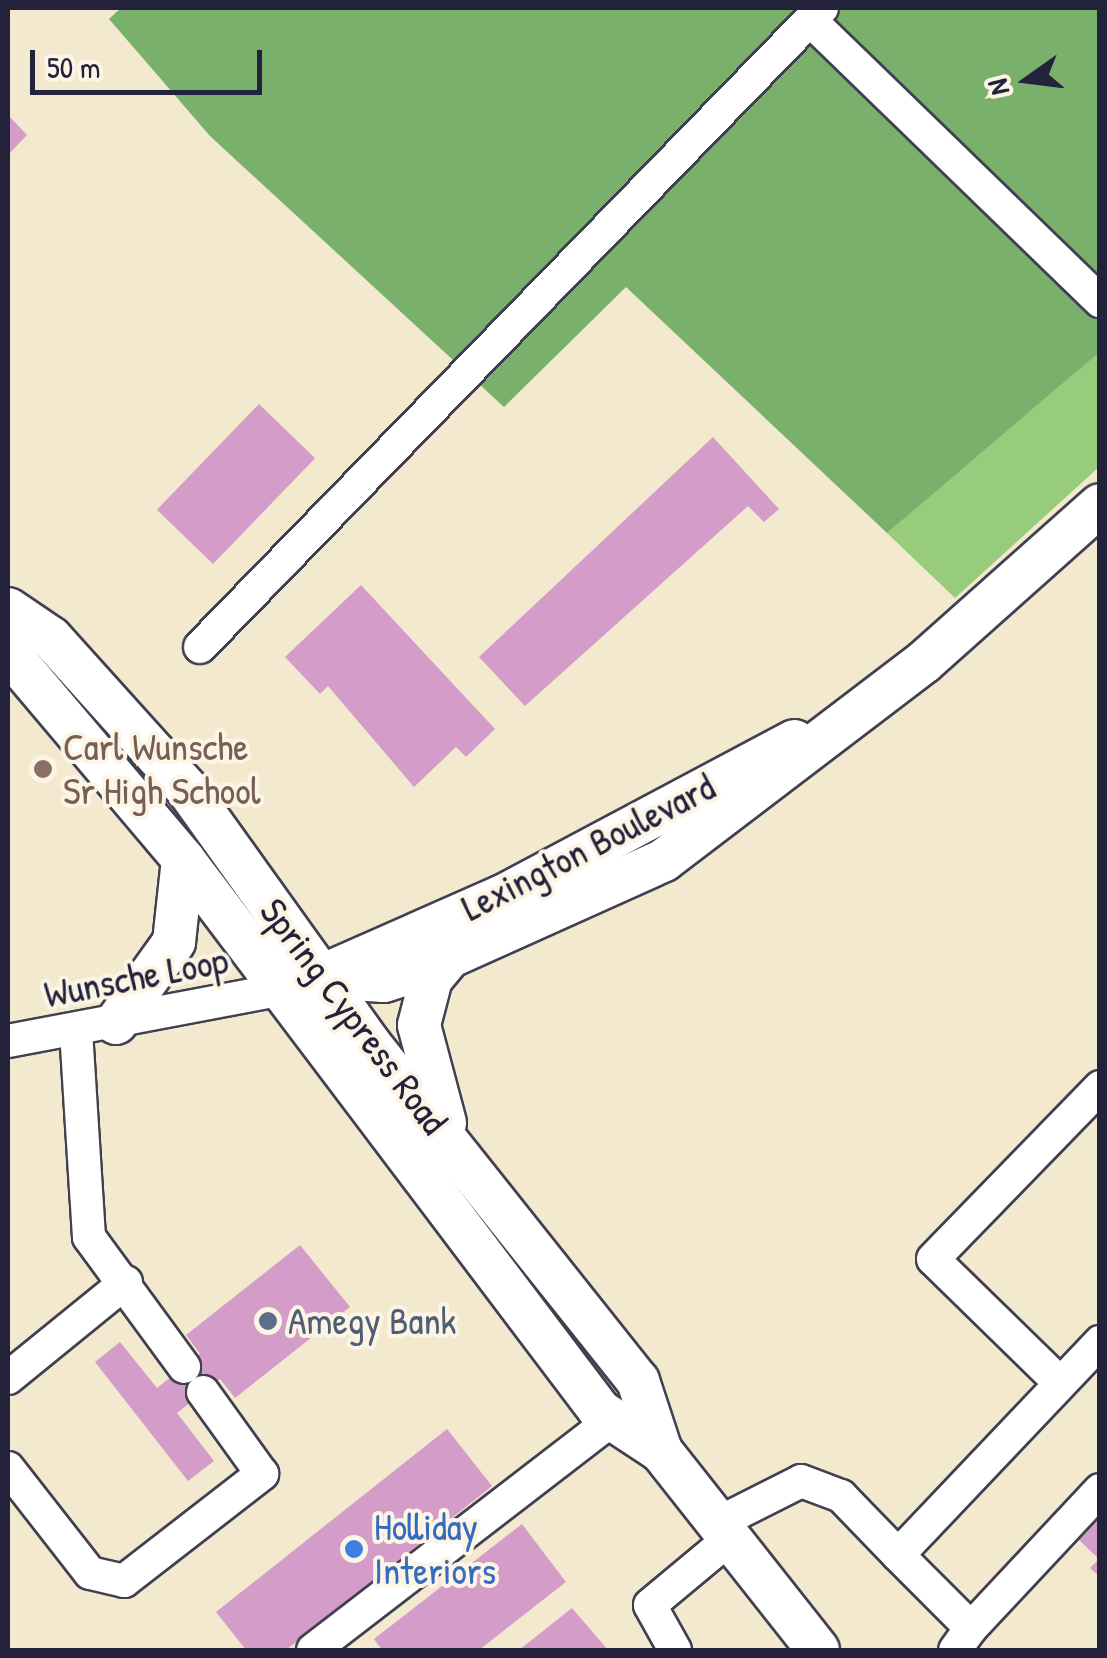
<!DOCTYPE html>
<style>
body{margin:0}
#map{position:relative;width:1107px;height:1658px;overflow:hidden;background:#f2e9cf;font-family:"Patrick Hand",sans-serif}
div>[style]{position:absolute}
.green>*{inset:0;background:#97cc7d}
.forest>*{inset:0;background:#79b06c}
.building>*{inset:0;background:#d49cc8;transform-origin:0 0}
.roads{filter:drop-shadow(2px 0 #414051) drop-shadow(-2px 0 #414051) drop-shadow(0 2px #414051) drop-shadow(0 -2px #414051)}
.minor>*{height:32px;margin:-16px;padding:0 16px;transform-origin:16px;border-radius:16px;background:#fff}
.major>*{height:42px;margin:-21px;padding:0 21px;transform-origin:21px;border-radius:21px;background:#fff}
.dots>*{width:28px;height:28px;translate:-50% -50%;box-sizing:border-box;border:5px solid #fcf5e5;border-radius:50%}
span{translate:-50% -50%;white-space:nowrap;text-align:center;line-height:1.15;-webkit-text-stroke:8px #fcf5e5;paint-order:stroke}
.education-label{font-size:38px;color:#785e54}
.left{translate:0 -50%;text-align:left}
.street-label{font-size:38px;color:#22223b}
.service-label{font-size:38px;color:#4e5e75}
.shop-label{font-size:38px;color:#366cbe}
.frame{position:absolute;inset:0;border:10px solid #22223b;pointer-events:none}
.north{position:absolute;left:977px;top:30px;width:100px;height:100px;-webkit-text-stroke:8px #fcf5e5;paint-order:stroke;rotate:256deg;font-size:28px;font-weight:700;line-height:40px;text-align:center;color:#22223b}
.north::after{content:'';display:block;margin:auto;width:35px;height:45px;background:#22223b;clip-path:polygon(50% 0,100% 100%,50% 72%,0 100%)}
.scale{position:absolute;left:30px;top:50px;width:232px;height:45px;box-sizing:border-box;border:5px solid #22223b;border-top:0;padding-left:12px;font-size:30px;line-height:35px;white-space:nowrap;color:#22223b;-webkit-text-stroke:8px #fcf5e5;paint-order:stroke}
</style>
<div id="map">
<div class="green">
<i style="clip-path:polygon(1099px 346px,1099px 467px,955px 598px,887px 533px)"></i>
</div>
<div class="forest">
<i style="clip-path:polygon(121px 8px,1099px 8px,1097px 354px,887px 533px,626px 287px,504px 407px,210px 136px,109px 19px)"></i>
</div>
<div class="building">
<i style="clip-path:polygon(8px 115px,27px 135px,8px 155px)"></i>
<i style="left:259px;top:404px;width:78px;height:147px;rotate:44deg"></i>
<i style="clip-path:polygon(713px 437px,779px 509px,764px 522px,748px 506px,525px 706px,479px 657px)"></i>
<i style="clip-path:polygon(361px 585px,495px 729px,466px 757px,456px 747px,414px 787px,328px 686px,320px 694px,285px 657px)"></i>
<i style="clip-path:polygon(300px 1245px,350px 1307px,235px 1398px,220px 1379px,177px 1413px,214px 1461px,188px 1481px,95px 1362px,120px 1342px,157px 1388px,200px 1354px,186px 1335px)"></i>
<i style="clip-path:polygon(447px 1429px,492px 1486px,286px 1650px,246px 1650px,216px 1612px)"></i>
<i style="clip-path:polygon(1100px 1518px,1100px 1577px,1090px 1568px,1099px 1559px,1079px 1540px)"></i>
<i style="clip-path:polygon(522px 1524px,566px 1582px,479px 1650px,382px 1650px,374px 1639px)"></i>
<i style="clip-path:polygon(572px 1608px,608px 1650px,519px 1650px)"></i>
</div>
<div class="roads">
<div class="minor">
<i style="left:822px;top:8px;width:17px;rotate:135deg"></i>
<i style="left:810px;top:20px;width:404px;rotate:44.1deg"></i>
<i style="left:200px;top:647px;width:875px;rotate:-45.79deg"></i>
<i style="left:76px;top:1031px;width:206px;rotate:86.4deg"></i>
<i style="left:89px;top:1237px;width:161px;rotate:53.8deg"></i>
<i style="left:8px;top:1041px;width:275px;rotate:-10.7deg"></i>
<i style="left:8px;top:1378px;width:152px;rotate:-39.1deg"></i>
<i style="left:1060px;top:1383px;width:177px;rotate:-135.7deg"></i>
<i style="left:933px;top:1259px;width:240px;rotate:-45.8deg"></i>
<i style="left:8px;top:1468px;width:133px;rotate:52deg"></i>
<i style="left:90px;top:1573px;width:35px;rotate:13deg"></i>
<i style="left:124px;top:1581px;width:175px;rotate:-37.8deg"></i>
<i style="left:262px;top:1474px;width:101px;rotate:-125.7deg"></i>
<i style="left:716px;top:1524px;width:95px;rotate:-26.8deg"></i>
<i style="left:801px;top:1481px;width:43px;rotate:20.6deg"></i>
<i style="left:841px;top:1496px;width:82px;rotate:46deg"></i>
<i style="left:898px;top:1555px;width:294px;rotate:-46.5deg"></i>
<i style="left:898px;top:1555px;width:103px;rotate:45deg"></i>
<i style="left:971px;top:1628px;width:27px;rotate:126deg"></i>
<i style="left:971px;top:1628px;width:189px;rotate:-46.9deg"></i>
<i style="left:313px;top:1650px;width:379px;rotate:-37.6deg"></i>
<i style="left:675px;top:1650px;width:51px;rotate:-119.1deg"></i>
<i style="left:650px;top:1605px;width:102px;rotate:-39.8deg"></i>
</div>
<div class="major">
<i style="left:8px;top:609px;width:52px;rotate:34deg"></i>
<i style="left:51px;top:638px;width:205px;rotate:48deg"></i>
<i style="left:188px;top:790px;width:311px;rotate:54.4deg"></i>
<i style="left:369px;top:1043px;width:432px;rotate:51.5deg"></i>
<i style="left:638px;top:1381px;width:74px;rotate:71.8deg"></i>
<i style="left:8px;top:637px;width:31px;rotate:68deg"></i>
<i style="left:20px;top:666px;width:253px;rotate:49.8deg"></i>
<i style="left:183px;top:859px;width:692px;rotate:52.93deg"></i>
<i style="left:600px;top:1411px;width:73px;rotate:33.3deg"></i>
<i style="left:661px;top:1451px;width:253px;rotate:51.7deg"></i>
<i style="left:321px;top:977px;width:63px;rotate:3.6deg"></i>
<i style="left:384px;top:981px;width:40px;rotate:-18deg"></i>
<i style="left:422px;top:969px;width:265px;rotate:-24.2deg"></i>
<i style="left:664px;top:860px;width:328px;rotate:-37.3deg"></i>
<i style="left:925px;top:661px;width:234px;rotate:-41.7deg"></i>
<i style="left:317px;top:978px;width:203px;rotate:-23.8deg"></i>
<i style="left:503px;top:896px;width:330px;rotate:-28deg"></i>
<i style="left:116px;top:1023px;width:100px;rotate:-54.4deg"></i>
<i style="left:174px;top:942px;width:83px;rotate:-83.8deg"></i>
<i style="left:445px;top:1123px;width:101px;rotate:-104.9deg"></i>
<i style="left:419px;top:1025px;width:48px;rotate:-75.4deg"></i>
<i style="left:431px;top:979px;width:25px;rotate:-50deg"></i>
</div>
</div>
<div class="dots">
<i style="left:43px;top:769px;background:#8d6e63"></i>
<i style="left:268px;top:1321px;background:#5c6f8a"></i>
<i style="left:354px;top:1549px;background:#3f7fe0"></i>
</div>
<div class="education-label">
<span class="left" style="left:63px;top:769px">Carl Wunsche<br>Sr High School</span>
</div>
<div class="street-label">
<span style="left:588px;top:847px;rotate:-27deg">Lexington Boulevard</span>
<span style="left:136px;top:977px;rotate:-11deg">Wunsche Loop</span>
<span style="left:354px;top:1016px;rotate:53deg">Spring Cypress Road</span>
</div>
<div class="service-label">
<span class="left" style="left:288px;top:1321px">Amegy Bank</span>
</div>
<div class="shop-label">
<span class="left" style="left:374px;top:1549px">Holliday<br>Interiors</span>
</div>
<div class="frame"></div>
<div class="north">N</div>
<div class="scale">50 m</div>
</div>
